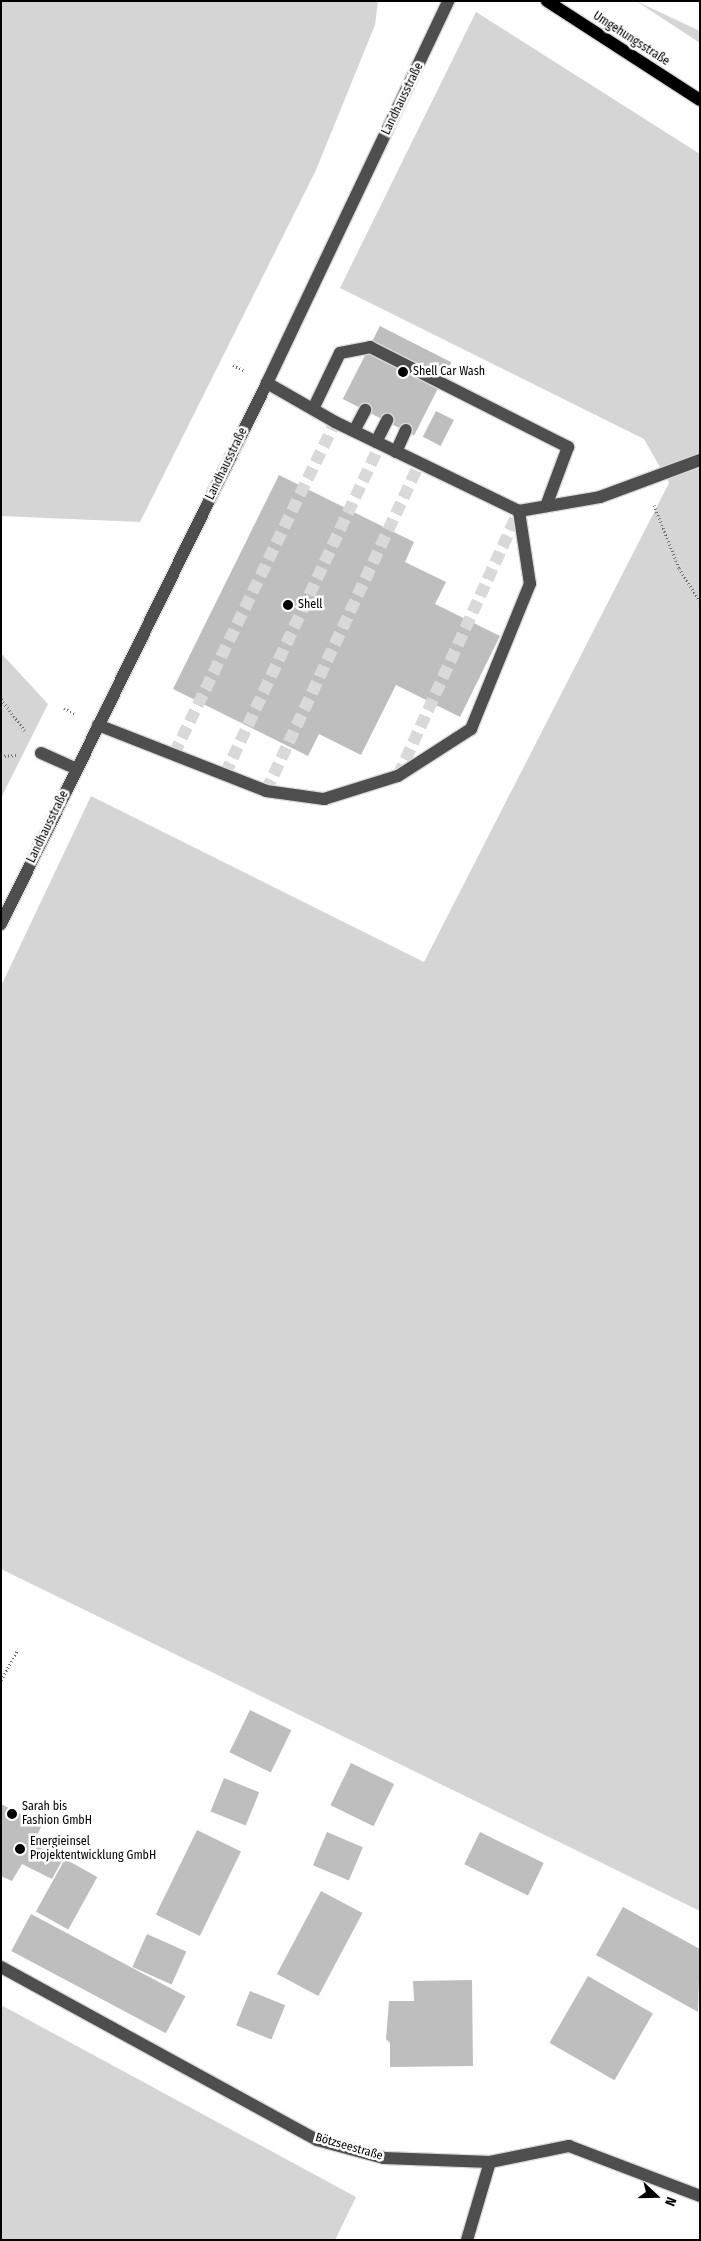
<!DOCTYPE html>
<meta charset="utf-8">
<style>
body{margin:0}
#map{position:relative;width:701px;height:2241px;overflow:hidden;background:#fff;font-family:"Fira Sans Condensed",sans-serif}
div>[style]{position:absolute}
.green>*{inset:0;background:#d5d5d5}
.building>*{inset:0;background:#bebebe;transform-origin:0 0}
.minor-tunnel>*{height:12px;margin-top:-6px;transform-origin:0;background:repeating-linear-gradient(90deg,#d9d9d9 0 12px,transparent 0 18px)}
.path>*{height:3px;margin-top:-1.5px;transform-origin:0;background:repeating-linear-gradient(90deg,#707070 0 1px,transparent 0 3.5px)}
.roads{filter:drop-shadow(1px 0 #dbdbdb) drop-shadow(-1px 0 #dbdbdb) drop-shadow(0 1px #dbdbdb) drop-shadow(0 -1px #dbdbdb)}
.minor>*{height:12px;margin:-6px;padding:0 6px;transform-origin:6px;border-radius:6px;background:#4e4e4e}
.major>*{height:12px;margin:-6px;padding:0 6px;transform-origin:6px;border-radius:6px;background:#000}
.dots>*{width:14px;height:14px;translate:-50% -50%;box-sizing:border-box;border:2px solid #fff;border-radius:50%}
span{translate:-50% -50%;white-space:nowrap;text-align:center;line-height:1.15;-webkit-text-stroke:5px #fff;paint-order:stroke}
.street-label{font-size:12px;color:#000}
.poi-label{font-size:12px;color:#000}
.left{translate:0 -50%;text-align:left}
.frame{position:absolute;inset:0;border:2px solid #000;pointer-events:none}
.north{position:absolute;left:631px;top:2171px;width:50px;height:50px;-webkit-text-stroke:4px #fff;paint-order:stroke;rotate:111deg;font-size:14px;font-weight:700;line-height:20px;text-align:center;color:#000}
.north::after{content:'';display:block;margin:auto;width:18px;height:22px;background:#000;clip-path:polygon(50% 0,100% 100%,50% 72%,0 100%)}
</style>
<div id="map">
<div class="green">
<i style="clip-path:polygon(1px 1px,378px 1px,375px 25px,316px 170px,140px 522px,1px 516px)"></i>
<i style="clip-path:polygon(636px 1px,700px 31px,700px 43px)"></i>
<i style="clip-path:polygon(476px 12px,700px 154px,700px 1911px,1px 1569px,1px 986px,91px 796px,424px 962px,669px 483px,644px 439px,340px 288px)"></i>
<i style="clip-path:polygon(1px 653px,48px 704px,1px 798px)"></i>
<i style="clip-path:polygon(1px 2005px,356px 2197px,335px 2240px,1px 2240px)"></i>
</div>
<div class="building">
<i style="left:380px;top:326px;width:80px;height:82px;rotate:27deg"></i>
<i style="left:436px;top:411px;width:20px;height:29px;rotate:27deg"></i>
<i style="clip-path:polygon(279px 475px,414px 542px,405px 562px,446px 582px,435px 604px,500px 636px,460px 717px,396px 685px,361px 755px,319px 734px,308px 756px,173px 689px)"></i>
<i style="left:250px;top:1710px;width:46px;height:47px;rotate:26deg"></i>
<i style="left:351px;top:1763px;width:48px;height:47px;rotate:26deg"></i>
<i style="left:224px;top:1778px;width:38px;height:36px;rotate:22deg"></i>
<i style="clip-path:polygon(1px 1804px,42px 1825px,33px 1844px,63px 1859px,52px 1879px,22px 1864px,12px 1881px,1px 1876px)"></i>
<i style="left:197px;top:1830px;width:49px;height:94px;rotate:26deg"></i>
<i style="left:327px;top:1832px;width:39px;height:36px;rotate:23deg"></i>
<i style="left:480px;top:1832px;width:71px;height:36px;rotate:26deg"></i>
<i style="left:65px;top:1859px;width:37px;height:60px;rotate:29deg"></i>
<i style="left:321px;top:1891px;width:47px;height:94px;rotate:28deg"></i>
<i style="clip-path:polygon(623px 1907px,700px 1949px,698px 2012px,596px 1955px)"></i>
<i style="left:31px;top:1914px;width:175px;height:42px;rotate:28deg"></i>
<i style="left:147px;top:1934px;width:43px;height:36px;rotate:24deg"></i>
<i style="left:588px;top:1976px;width:75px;height:77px;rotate:30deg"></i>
<i style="clip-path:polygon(472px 1980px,473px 2066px,390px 2067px,390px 2043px,386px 2039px,389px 2001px,414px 2001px,413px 1981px)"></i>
<i style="left:250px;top:1991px;width:38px;height:37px;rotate:22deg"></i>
</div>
<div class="minor-tunnel">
<i style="left:174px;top:754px;width:369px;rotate:-64.1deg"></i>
<i style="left:225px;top:774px;width:365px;rotate:-64.8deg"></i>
<i style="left:398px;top:776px;width:291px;rotate:-65.5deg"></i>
<i style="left:266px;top:791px;width:363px;rotate:-64.9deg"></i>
</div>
<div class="path">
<i style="left:233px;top:365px;width:13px;rotate:27deg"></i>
<i style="left:654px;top:505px;width:68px;rotate:68.4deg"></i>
<i style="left:679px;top:568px;width:39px;rotate:58deg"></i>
<i style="left:1px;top:699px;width:41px;rotate:52.9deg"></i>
<i style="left:64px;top:708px;width:13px;rotate:29deg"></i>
<i style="left:1px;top:756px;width:15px;rotate:-4deg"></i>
<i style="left:1px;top:1680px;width:35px;rotate:-61deg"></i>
</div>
<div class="roads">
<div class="minor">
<i style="left:267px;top:383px;width:78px;rotate:29.8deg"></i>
<i style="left:335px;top:422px;width:204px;rotate:25.8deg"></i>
<i style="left:519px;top:511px;width:82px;rotate:-9.8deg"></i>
<i style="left:600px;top:497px;width:107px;rotate:-20.3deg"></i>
<i style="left:313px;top:409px;width:62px;rotate:-64.3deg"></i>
<i style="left:340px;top:353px;width:31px;rotate:-11deg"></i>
<i style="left:370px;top:347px;width:222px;rotate:26.8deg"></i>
<i style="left:568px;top:447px;width:63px;rotate:110.4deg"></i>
<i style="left:354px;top:431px;width:24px;rotate:-62deg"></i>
<i style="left:376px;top:442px;width:25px;rotate:-63deg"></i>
<i style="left:396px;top:452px;width:24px;rotate:-66deg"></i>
<i style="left:98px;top:725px;width:180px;rotate:21.4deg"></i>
<i style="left:266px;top:791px;width:59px;rotate:7.9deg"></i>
<i style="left:324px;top:799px;width:77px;rotate:-17.3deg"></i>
<i style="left:398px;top:776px;width:87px;rotate:-32.8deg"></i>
<i style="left:471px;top:729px;width:157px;rotate:-67.9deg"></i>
<i style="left:530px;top:584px;width:74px;rotate:-98.6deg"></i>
<i style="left:41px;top:753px;width:39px;rotate:24deg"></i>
<i style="left:1px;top:924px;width:603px;rotate:-63.82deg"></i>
<i style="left:267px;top:383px;width:423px;rotate:-64.6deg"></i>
<i style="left:1px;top:1967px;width:360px;rotate:28.7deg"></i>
<i style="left:317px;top:2140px;width:69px;rotate:15deg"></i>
<i style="left:384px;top:2158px;width:106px;rotate:2.2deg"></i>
<i style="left:490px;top:2162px;width:81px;rotate:-11.4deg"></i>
<i style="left:569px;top:2146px;width:140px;rotate:20.9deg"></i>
<i style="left:467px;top:2240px;width:81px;rotate:-73.6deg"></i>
</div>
<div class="major">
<i style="left:547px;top:1px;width:182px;rotate:32.9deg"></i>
</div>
</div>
<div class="dots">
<i style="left:403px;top:372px;background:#000"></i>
<i style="left:288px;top:605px;background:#000"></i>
<i style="left:12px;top:1814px;background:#000"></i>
<i style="left:20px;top:1849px;background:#000"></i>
</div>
<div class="street-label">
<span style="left:631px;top:39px;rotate:33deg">Umgehungsstraße</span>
<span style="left:403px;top:99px;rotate:-64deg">Landhausstraße</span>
<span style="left:227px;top:464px;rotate:-64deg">Landhausstraße</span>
<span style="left:48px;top:827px;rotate:-64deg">Landhausstraße</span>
<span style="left:349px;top:2147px;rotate:16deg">Bötzseestraße</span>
</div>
<div class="poi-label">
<span class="left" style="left:413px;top:372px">Shell Car Wash</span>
<span class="left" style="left:298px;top:605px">Shell</span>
<span class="left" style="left:22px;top:1814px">Sarah bis<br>Fashion GmbH</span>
<span class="left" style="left:30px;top:1849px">Energieinsel<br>Projektentwicklung GmbH</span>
</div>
<div class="frame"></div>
<div class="north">N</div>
</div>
